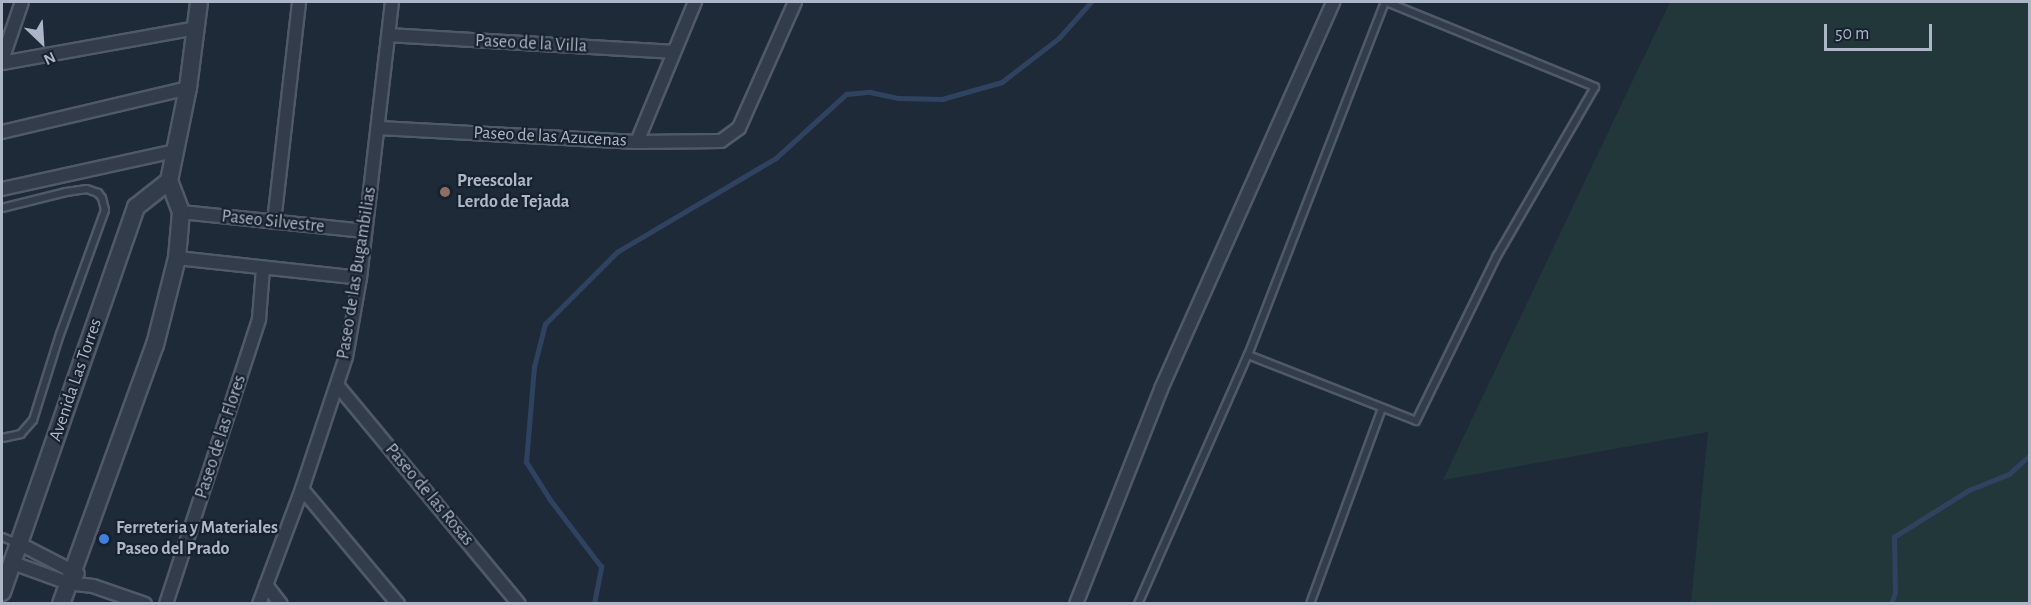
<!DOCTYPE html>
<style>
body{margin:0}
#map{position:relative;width:2031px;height:605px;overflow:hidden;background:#1f2a39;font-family:"Alegreya Sans",sans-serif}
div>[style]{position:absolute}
.green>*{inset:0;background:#21373a}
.stream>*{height:4.5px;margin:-2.25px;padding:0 2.25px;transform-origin:2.25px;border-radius:2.25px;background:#2f4360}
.roads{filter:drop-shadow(2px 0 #505968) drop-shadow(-2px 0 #505968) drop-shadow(0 2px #505968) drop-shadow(0 -2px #505968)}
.service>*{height:6px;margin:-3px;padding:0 3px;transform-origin:3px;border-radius:3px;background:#323c4a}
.minor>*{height:12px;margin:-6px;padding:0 6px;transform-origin:6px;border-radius:6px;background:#323c4a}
.tertiary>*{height:16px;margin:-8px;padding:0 8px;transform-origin:8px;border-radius:8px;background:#323c4a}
.dots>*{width:16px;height:16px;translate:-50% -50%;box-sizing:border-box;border:3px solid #18212e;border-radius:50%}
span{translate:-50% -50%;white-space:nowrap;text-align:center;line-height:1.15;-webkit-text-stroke:4.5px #18212e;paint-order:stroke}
.street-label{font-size:18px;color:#acb6c7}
.poi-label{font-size:18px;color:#acb6c7;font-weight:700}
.left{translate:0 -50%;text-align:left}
.frame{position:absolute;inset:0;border:3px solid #acb6c7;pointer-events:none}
.north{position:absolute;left:12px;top:12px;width:60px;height:60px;-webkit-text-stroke:4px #18212e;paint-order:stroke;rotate:155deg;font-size:16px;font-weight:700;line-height:24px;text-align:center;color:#acb6c7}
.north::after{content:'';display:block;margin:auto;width:21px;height:27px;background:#acb6c7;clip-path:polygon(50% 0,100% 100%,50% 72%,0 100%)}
.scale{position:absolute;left:1824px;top:24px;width:108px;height:27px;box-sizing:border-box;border:3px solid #acb6c7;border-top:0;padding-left:8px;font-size:18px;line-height:21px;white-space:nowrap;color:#acb6c7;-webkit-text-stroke:4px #18212e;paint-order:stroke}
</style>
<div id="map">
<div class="green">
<i style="clip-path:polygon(1670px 2px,2029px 2px,2029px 603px,1691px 603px,1708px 432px,1443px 480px)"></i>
</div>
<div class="stream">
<i style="left:594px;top:604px;width:38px;rotate:-79deg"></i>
<i style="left:601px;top:567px;width:84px;rotate:-127.3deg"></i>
<i style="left:550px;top:500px;width:45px;rotate:-122.3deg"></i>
<i style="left:526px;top:462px;width:95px;rotate:-85.2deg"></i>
<i style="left:534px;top:367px;width:44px;rotate:-75.7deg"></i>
<i style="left:545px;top:324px;width:102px;rotate:-45deg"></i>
<i style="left:617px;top:252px;width:185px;rotate:-30.6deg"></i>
<i style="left:776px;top:158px;width:95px;rotate:-42.4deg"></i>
<i style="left:846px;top:94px;width:24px;rotate:-5deg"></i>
<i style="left:870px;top:92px;width:30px;rotate:12deg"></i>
<i style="left:899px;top:98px;width:43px;rotate:1.3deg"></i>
<i style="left:942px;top:99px;width:62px;rotate:-15.8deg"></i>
<i style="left:1002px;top:82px;width:72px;rotate:-37.7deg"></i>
<i style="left:1059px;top:38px;width:48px;rotate:-48.4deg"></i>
<i style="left:1891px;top:604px;width:12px;rotate:-70deg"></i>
<i style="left:1895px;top:593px;width:56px;rotate:-91deg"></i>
<i style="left:1894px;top:537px;width:89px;rotate:-32.1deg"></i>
<i style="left:1969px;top:490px;width:43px;rotate:-21.8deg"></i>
<i style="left:2009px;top:474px;width:28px;rotate:-42deg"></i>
</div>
<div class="roads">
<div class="service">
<i style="left:2px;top:208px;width:66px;rotate:-14deg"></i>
<i style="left:66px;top:192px;width:21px;rotate:-8deg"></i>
<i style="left:87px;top:189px;width:12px;rotate:20deg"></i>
<i style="left:98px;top:193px;width:6px;rotate:51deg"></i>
<i style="left:102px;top:198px;width:12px;rotate:76deg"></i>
<i style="left:105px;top:210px;width:132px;rotate:109.9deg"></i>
<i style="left:60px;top:334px;width:90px;rotate:107.4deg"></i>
<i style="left:33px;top:420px;width:18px;rotate:131deg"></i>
<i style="left:21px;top:434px;width:19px;rotate:168deg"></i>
<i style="left:1248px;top:355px;width:180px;rotate:21.4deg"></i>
<i style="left:1416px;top:421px;width:184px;rotate:-63.9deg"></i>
<i style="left:1497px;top:256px;width:195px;rotate:-59.9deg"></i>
<i style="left:1595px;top:87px;width:225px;rotate:-157.8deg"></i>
<i style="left:2px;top:537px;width:16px;rotate:22deg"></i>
<i style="left:1138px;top:604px;width:272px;rotate:-66.2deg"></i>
<i style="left:1248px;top:355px;width:379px;rotate:-68.8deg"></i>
<i style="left:1310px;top:604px;width:209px;rotate:-69.8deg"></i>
</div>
<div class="minor">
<i style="left:389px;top:35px;width:285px;rotate:3.4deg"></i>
<i style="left:2px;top:60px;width:61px;rotate:-71deg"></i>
<i style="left:2px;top:63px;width:197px;rotate:-10.2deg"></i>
<i style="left:379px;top:128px;width:258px;rotate:3.1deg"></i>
<i style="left:637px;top:142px;width:84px;rotate:-0.7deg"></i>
<i style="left:721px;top:141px;width:22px;rotate:-36deg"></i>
<i style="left:739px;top:128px;width:138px;rotate:-66deg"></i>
<i style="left:2px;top:132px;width:191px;rotate:-13.3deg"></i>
<i style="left:637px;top:142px;width:152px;rotate:-67.5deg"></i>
<i style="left:2px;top:189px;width:177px;rotate:-12.4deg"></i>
<i style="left:181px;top:212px;width:185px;rotate:5.9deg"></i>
<i style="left:274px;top:222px;width:221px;rotate:-83.5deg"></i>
<i style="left:177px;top:258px;width:184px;rotate:6.2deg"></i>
<i style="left:338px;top:386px;width:283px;rotate:50.3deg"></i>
<i style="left:302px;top:489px;width:150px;rotate:50.1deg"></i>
<i style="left:20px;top:544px;width:65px;rotate:27.3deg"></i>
<i style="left:13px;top:563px;width:59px;rotate:20deg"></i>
<i style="left:68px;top:583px;width:25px;rotate:7deg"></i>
<i style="left:93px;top:586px;width:55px;rotate:19.1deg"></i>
<i style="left:266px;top:585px;width:24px;rotate:52deg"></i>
<i style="left:166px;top:604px;width:300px;rotate:-71.9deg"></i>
<i style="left:259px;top:319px;width:51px;rotate:-85.5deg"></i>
<i style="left:259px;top:604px;width:123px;rotate:-69.5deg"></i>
<i style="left:302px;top:489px;width:139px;rotate:-71.6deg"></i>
<i style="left:346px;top:357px;width:80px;rotate:-80deg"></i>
<i style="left:360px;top:278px;width:278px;rotate:-83.4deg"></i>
<i style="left:1076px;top:604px;width:231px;rotate:-68.4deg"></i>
<i style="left:1161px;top:389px;width:424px;rotate:-66deg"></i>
</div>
<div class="tertiary">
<i style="left:2px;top:592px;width:408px;rotate:-70.8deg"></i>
<i style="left:136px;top:207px;width:42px;rotate:-38.2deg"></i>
<i style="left:61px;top:604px;width:276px;rotate:-70.1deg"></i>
<i style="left:155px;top:345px;width:90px;rotate:-75.8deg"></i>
<i style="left:177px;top:258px;width:46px;rotate:-85deg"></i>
<i style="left:181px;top:212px;width:33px;rotate:-111deg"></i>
<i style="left:169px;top:181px;width:95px;rotate:-78.5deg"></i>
<i style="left:188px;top:88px;width:87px;rotate:-82.7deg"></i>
</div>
</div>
<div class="dots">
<i style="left:445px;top:192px;background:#8d6e63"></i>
<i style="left:104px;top:539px;background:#3f7fe0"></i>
</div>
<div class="street-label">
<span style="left:531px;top:44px;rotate:3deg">Paseo de la Villa</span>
<span style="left:550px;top:137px;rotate:3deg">Paseo de las Azucenas</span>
<span style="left:273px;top:222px;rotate:6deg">Paseo Silvestre</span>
<span style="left:357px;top:273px;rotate:-81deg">Paseo de las Bugambilias</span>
<span style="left:76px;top:380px;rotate:-71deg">Avenida Las Torres</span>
<span style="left:221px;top:437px;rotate:-72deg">Paseo de las Flores</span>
<span style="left:429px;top:495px;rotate:50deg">Paseo de las Rosas</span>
</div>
<div class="poi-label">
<span class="left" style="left:457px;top:192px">Preescolar<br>Lerdo de Tejada</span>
<span class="left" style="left:116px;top:539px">Ferreteria y Materiales<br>Paseo del Prado</span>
</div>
<div class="frame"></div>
<div class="north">N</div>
<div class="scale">50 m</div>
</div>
